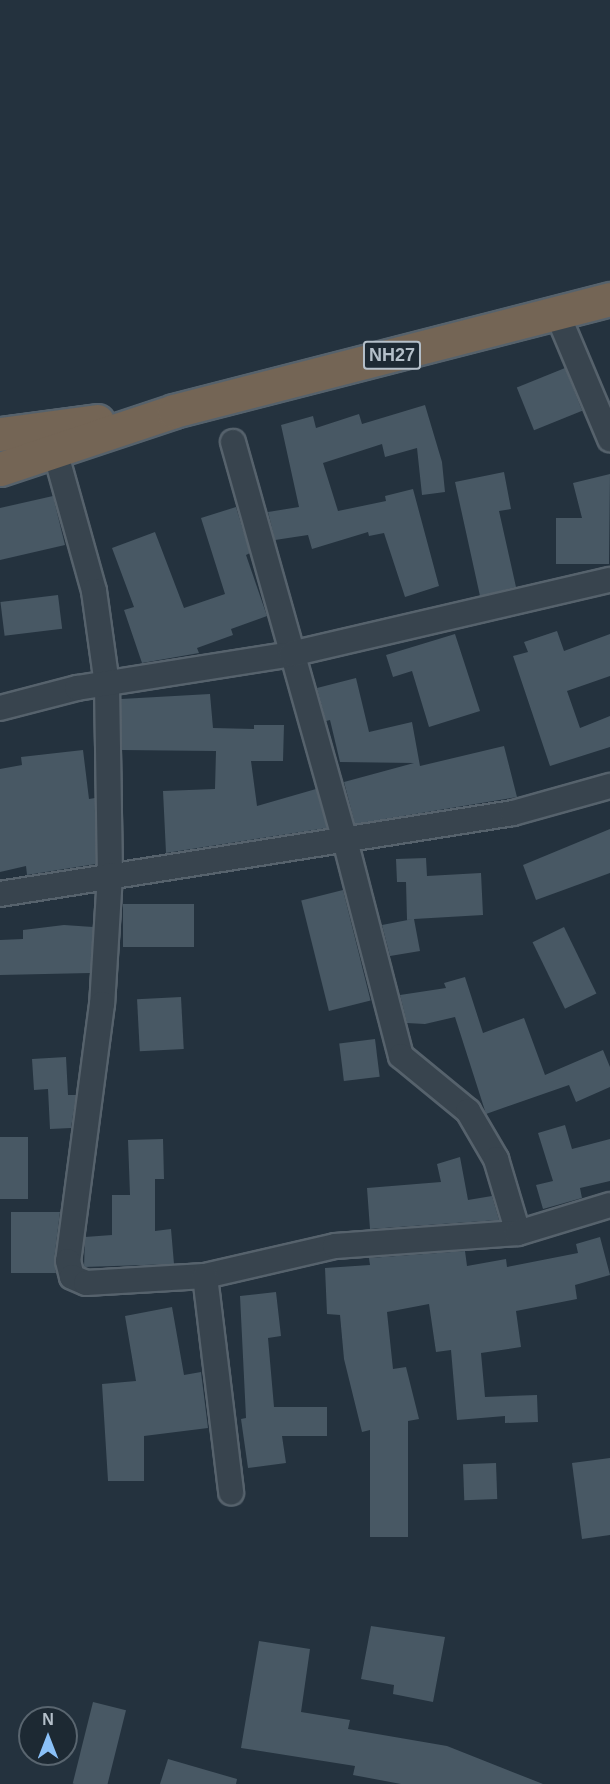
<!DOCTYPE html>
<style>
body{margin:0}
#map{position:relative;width:610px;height:1784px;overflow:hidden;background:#24323e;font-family:Arial,sans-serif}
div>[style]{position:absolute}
.building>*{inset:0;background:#485864;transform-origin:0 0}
.roads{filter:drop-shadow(2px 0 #56626c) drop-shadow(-2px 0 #56626c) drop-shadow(0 2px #56626c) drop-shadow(0 -2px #56626c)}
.street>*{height:24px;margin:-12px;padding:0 12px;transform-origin:12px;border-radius:12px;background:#38444e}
.highway>*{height:33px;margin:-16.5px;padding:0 16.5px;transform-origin:16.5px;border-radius:16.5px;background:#746555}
span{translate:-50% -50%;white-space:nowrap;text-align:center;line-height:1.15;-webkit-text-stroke:6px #1d2933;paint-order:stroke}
.shield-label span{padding:2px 4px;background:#1d2933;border:2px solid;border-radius:4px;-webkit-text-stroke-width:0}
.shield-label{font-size:18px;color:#b4bfc9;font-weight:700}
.north{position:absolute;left:18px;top:1706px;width:60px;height:60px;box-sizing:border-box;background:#1d2933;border:2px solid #59656f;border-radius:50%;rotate:0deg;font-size:16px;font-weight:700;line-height:24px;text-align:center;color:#b4bfc9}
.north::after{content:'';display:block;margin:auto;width:21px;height:27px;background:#8bc1f8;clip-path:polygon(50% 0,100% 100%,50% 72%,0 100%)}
</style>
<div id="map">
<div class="building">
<i style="left:565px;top:368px;width:46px;height:52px;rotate:68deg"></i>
<i style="clip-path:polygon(425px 405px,442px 462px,445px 492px,422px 495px,417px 448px,385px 457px,382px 444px,323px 463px,338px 511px,386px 501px,385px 496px,413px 489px,439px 586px,405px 597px,384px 533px,369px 536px,368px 532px,312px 549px,308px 535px,275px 540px,268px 512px,299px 507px,281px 425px,313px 416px,316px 428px,359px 414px,362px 424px)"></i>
<i style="clip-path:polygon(504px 472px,511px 509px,499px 511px,516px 587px,480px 596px,455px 482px)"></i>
<i style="clip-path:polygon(610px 474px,609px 564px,556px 564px,556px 518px,582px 518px,573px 483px)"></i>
<i style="clip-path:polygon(53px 496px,65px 545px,0 560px,0 508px)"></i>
<i style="clip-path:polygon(236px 507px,250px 553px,246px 555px,267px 616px,231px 629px,233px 635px,197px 648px,199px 653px,142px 663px,124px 610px,134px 607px,112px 548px,155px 532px,184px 608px,225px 594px,201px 518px)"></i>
<i style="left:58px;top:595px;width:34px;height:58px;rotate:83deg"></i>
<i style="clip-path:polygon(557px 631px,564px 651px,610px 634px,610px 676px,567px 691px,580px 728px,610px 716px,610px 747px,550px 766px,513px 656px,528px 652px,524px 642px)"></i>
<i style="clip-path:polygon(455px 634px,480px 711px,429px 727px,412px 671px,393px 677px,386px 655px)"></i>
<i style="clip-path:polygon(356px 678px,369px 732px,412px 722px,420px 766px,504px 746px,517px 797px,355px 824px,344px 782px,414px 763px,340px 762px,330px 720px,326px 721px,317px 688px)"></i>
<i style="clip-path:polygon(210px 694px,213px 728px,254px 729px,254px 725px,284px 725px,283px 761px,251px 761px,257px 806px,316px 789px,327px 828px,166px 853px,163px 791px,215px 789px,216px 751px,122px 750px,121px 699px)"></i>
<i style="clip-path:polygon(83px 750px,89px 799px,95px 798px,96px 864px,27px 875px,26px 866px,0 872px,0 769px,22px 765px,21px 757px)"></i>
<i style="clip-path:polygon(610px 829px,610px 873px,536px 900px,523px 865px)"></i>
<i style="clip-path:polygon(426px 858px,427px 876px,481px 873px,483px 915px,414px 919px,420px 951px,390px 956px,382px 925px,413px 919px,407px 920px,406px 882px,397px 882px,396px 859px)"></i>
<i style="left:343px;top:890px;width:114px;height:43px;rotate:76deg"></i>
<i style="left:123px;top:904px;width:71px;height:43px"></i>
<i style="clip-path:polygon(64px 925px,93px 927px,90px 973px,0 975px,0 940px,23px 939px,23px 930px)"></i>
<i style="left:564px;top:927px;width:74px;height:35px;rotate:64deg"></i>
<i style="clip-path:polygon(465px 977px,483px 1033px,524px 1018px,545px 1075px,603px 1050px,610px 1067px,610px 1087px,576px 1102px,569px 1085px,486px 1114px,455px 1017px,425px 1024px,407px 1023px,400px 995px,446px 988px,444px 983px)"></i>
<i style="left:181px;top:997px;width:52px;height:44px;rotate:87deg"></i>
<i style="left:375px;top:1039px;width:38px;height:36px;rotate:83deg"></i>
<i style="clip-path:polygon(66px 1057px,68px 1095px,76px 1095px,71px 1128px,50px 1129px,48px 1089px,34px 1090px,32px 1059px)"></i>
<i style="clip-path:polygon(565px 1125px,572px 1149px,610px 1139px,610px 1181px,580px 1188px,582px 1198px,543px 1209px,536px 1185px,553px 1181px,538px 1133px)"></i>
<i style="left:0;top:1137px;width:28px;height:62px"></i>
<i style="clip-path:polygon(163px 1139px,164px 1179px,155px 1179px,155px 1231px,171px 1229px,174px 1264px,84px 1267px,85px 1237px,112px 1235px,112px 1195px,130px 1195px,128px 1140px)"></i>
<i style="clip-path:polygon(460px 1157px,468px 1200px,492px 1196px,499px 1220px,370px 1229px,367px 1188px,441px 1182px,437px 1164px)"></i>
<i style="clip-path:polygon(11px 1212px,60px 1212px,54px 1260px,56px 1273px,11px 1273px)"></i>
<i style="clip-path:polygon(600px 1237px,610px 1275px,575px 1285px,577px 1299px,516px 1311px,521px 1347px,481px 1353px,485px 1397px,537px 1395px,538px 1422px,505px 1423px,505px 1416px,457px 1420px,451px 1350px,436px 1352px,429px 1304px,387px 1312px,393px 1369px,406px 1367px,419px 1419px,408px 1421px,408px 1537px,370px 1537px,370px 1430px,362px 1432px,344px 1359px,340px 1315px,327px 1314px,325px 1268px,370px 1265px,369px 1258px,465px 1251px,467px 1266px,506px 1259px,507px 1267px,578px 1253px,576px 1244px)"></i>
<i style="clip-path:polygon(276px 1292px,281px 1336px,268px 1338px,274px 1407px,327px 1407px,327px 1436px,282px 1436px,286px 1463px,248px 1468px,241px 1419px,246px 1418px,240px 1296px)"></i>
<i style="clip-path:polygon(172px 1307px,184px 1375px,201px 1372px,208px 1428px,144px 1436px,144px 1481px,108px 1481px,102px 1384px,136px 1381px,125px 1316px)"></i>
<i style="clip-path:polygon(610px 1458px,610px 1535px,582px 1539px,572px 1463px)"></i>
<i style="left:496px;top:1463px;width:36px;height:33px;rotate:88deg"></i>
<i style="clip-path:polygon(371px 1626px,445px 1637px,433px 1702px,393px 1694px,394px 1685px,361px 1679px)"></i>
<i style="clip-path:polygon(259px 1641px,310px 1649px,301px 1712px,350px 1720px,348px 1729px,447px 1746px,543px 1784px,401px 1784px,353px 1775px,355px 1766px,241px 1748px)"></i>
<i style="left:93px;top:1702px;width:34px;height:84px;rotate:14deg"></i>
<i style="clip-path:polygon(168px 1759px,237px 1779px,236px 1784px,160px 1784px)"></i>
</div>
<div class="roads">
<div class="street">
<i style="left:557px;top:313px;width:137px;rotate:67.2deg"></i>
<i style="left:233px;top:442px;width:413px;rotate:74.3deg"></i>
<i style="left:345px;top:840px;width:223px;rotate:75.5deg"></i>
<i style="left:401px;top:1056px;width:87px;rotate:39.4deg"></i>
<i style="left:468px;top:1111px;width:56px;rotate:59.7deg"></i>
<i style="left:496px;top:1159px;width:77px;rotate:73.4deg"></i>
<i style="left:55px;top:451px;width:145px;rotate:74.4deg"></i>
<i style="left:94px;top:591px;width:95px;rotate:82.1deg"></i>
<i style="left:107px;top:685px;width:190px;rotate:89.1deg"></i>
<i style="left:110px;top:875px;width:129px;rotate:93.5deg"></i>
<i style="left:102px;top:1004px;width:259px;rotate:97.5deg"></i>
<i style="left:68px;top:1261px;width:16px;rotate:76deg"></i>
<i style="left:72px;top:1277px;width:15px;rotate:23deg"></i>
<i style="left:86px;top:1283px;width:119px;rotate:-3.4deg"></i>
<i style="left:205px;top:1276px;width:133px;rotate:-13deg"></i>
<i style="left:335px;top:1246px;width:183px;rotate:-4.1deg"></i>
<i style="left:518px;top:1233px;width:96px;rotate:-16.9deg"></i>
<i style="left:0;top:708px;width:80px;rotate:-14.6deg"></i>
<i style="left:77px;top:688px;width:217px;rotate:-9deg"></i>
<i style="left:291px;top:654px;width:327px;rotate:-13.1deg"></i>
<i style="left:0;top:894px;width:519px;rotate:-8.97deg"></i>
<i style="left:513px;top:813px;width:101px;rotate:-15.6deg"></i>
<i style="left:205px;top:1276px;width:218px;rotate:83.1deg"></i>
</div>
<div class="highway">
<i style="left:0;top:434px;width:98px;rotate:-7.6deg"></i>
<i style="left:0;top:469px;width:183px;rotate:-18.4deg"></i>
<i style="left:174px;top:411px;width:450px;rotate:-14.4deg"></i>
</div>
</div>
<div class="shield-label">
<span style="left:392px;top:355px">NH27</span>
</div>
<div class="north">N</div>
</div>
